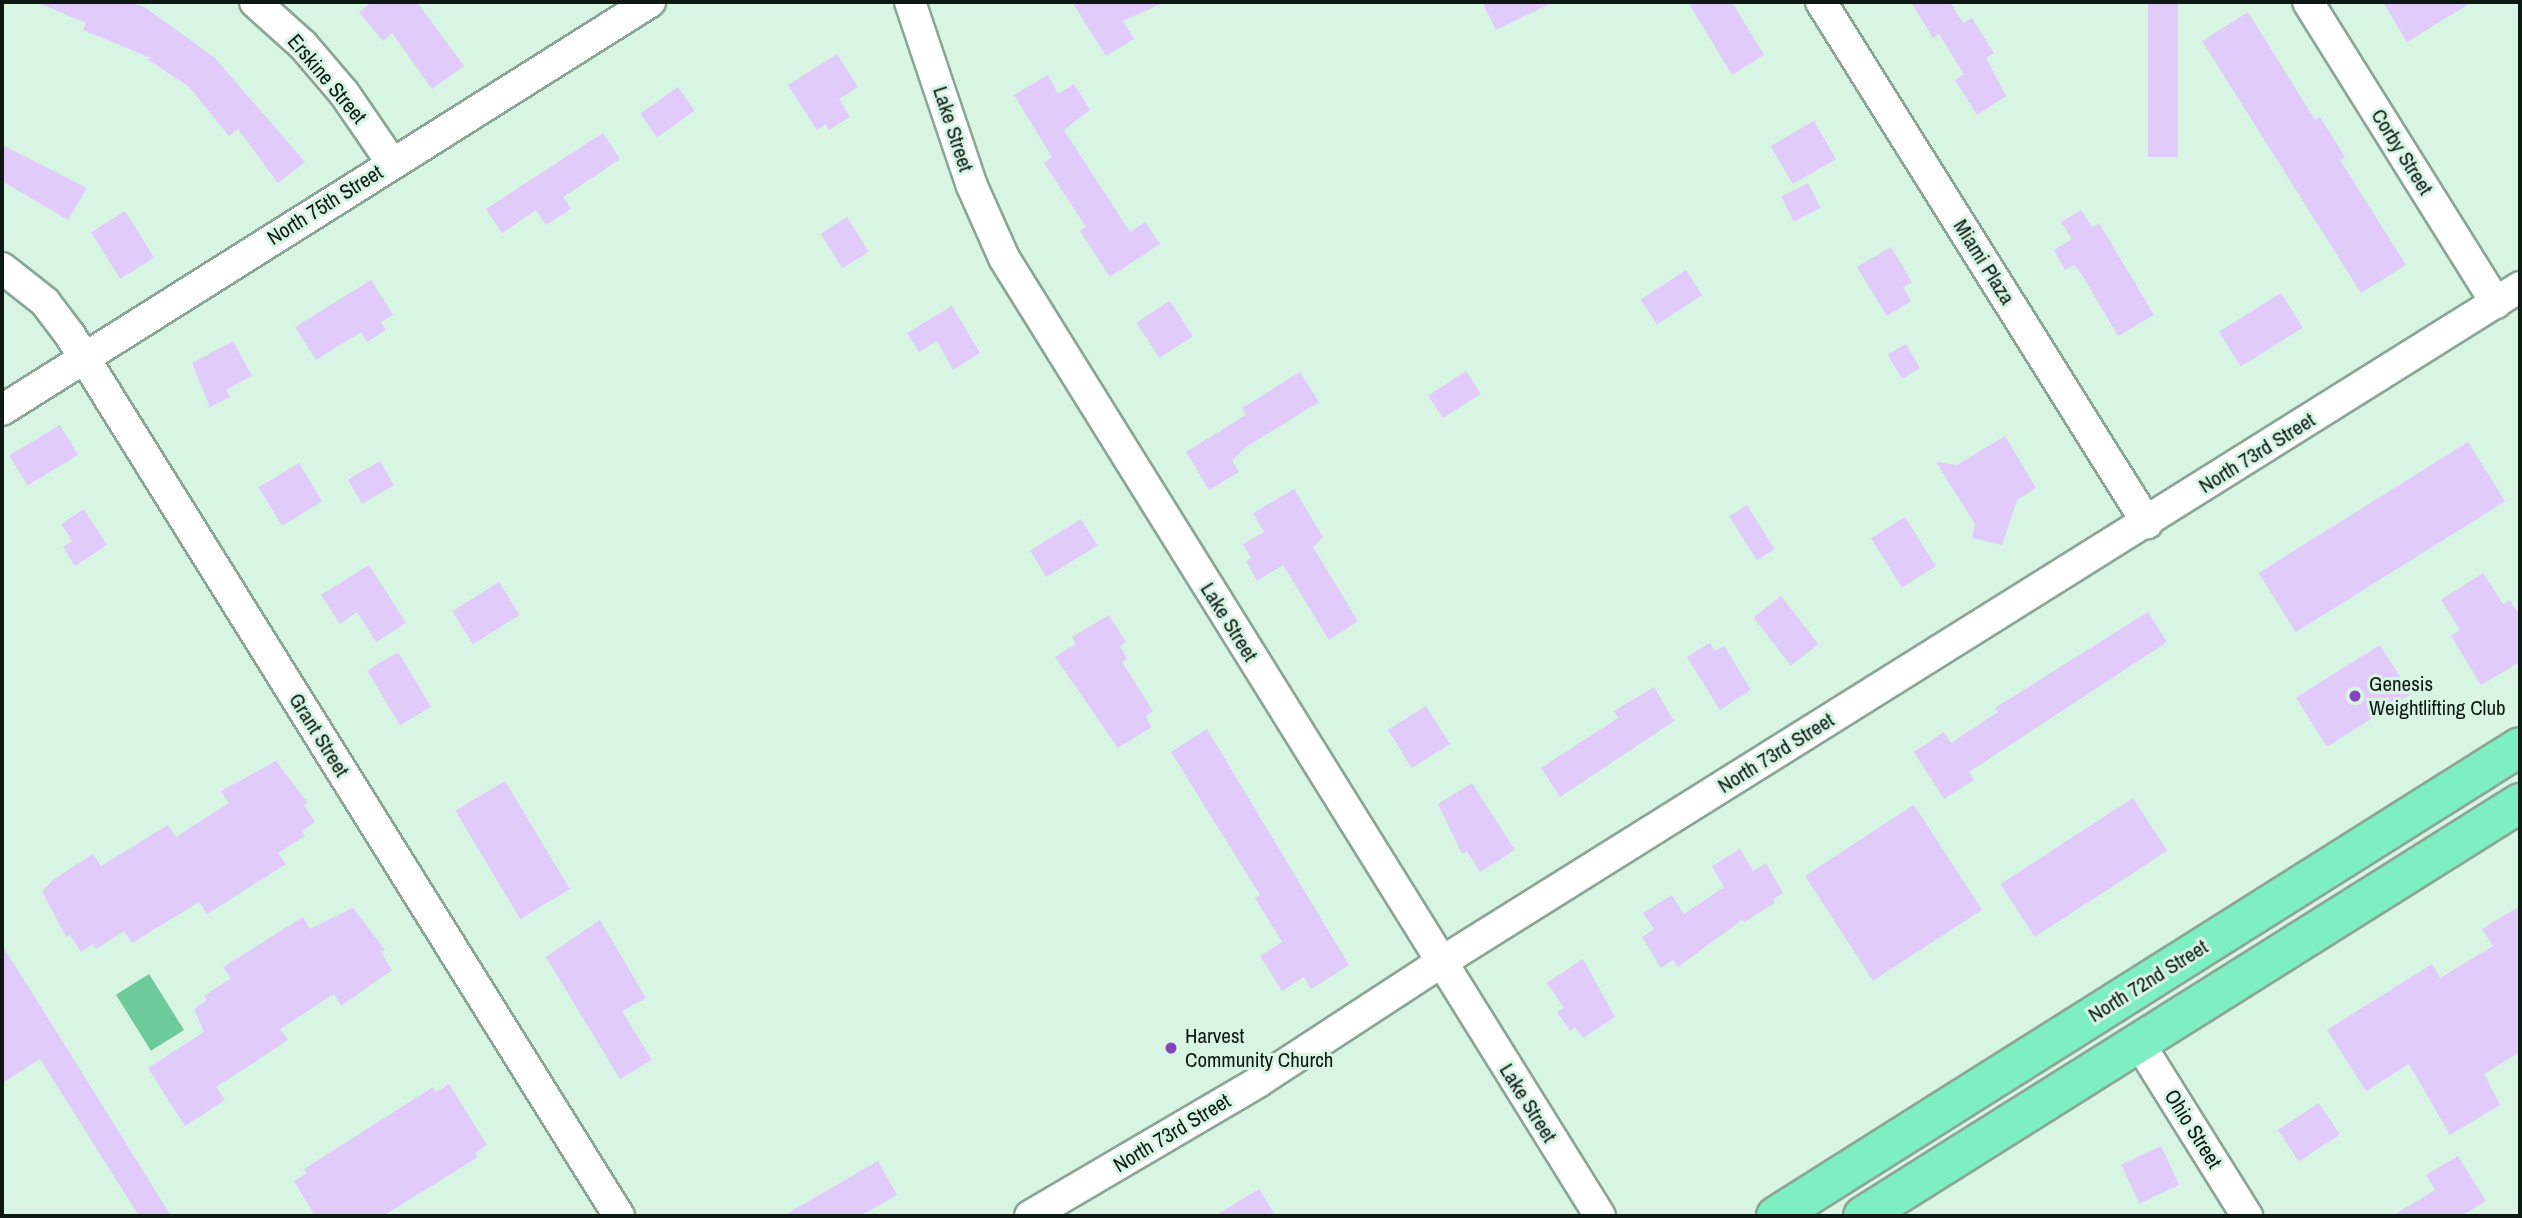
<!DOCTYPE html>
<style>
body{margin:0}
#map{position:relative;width:2522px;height:1218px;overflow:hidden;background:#d8f5e4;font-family:"Archivo Narrow",sans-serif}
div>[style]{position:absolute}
.water>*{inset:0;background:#6dca9a;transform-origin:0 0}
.building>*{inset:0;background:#e0cbfb;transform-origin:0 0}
.roads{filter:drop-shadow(2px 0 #8ba696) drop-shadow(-2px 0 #8ba696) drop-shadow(0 2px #8ba696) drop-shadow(0 -2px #8ba696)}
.street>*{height:30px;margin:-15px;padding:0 15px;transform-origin:15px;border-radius:15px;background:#fff}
.primary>*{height:38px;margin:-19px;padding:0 19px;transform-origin:19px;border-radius:19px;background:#7eefc2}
.dots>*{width:19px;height:19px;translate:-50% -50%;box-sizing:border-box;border:4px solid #d8f5e4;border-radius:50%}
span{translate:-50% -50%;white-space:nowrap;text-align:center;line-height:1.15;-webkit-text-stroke:6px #d8f5e4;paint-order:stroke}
.street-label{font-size:21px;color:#0e1913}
.poi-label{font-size:21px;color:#0e1913}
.left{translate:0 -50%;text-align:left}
.frame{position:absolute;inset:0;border:4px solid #0e1913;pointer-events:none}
</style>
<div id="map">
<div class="water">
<i style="left:149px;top:974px;width:66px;height:39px;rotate:58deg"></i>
</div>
<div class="building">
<i style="clip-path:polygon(36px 2px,130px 2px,146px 8px,215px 58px,305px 162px,278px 183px,238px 129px,229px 136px,189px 87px,147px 59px,151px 58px,83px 30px,86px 23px)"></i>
<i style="clip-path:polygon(372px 2px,417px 2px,464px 66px,432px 89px,392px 33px,383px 41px,359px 12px)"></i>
<i style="clip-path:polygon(1072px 2px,1165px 2px,1123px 21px,1134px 39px,1106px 56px)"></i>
<i style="clip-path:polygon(1482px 2px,1554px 2px,1496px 30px)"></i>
<i style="clip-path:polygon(1688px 2px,1732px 2px,1764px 55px,1732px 75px)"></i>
<i style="clip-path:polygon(1911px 2px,1950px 2px,1963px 23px,1972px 18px,1994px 53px,1986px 58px,2006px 96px,1977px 115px,1955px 80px,1964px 74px,1939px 34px,1933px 38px)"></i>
<i style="left:2148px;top:2px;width:30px;height:155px"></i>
<i style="clip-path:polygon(2383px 2px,2472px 2px,2407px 42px)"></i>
<i style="clip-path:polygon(2248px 12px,2315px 120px,2320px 117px,2345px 157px,2340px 160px,2406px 265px,2361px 293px,2202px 41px)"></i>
<i style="clip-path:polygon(837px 54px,858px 87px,839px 99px,850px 117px,829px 130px,826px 124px,817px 130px,788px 85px)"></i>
<i style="clip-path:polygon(1048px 75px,1058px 94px,1074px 84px,1090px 110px,1064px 130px,1130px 232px,1145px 222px,1160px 244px,1110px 277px,1080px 231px,1086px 227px,1044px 163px,1052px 157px,1014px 95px)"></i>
<i style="left:678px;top:87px;width:29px;height:46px;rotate:55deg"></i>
<i style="left:1814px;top:121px;width:44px;height:50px;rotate:60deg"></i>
<i style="clip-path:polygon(603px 133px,620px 159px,563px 197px,571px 209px,546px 225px,536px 210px,502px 233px,486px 209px)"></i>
<i style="clip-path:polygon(2px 145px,87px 188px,68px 220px,2px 181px)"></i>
<i style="left:1808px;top:183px;width:28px;height:30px;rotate:63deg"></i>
<i style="clip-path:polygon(2081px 210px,2092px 227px,2099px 223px,2154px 315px,2118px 336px,2082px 275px,2074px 265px,2065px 270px,2054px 250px,2072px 239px,2061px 222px)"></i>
<i style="left:125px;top:211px;width:55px;height:40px;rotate:58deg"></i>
<i style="left:847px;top:217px;width:41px;height:31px;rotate:58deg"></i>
<i style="clip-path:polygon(1891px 247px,1912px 282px,1903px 287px,1911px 301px,1887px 316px,1857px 267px)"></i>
<i style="left:1686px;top:270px;width:30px;height:54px;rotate:57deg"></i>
<i style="clip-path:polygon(371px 280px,393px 315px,381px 322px,386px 330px,367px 342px,361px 332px,316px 360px,295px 327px)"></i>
<i style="left:2281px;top:293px;width:41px;height:73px;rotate:58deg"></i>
<i style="left:1170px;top:301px;width:42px;height:40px;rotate:57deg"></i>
<i style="clip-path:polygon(952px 306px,980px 353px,953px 370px,937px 341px,919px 352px,907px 333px)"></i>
<i style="clip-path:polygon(233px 341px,252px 376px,226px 390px,230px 397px,210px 407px,192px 363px)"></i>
<i style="left:1906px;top:344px;width:28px;height:21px;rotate:60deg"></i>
<i style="left:1466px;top:371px;width:27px;height:45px;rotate:57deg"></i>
<i style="clip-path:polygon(1300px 372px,1319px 402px,1246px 447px,1232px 460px,1239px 472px,1209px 490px,1186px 452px,1246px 415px,1242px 408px)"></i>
<i style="left:60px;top:425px;width:35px;height:59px;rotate:59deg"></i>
<i style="clip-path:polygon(2005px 436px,2036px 488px,2017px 500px,2002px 545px,1972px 538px,1975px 524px,1936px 462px,1957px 465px)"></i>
<i style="left:2468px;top:442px;width:70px;height:247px;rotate:58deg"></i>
<i style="left:380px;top:461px;width:28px;height:37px;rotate:60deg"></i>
<i style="left:299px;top:463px;width:45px;height:47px;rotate:59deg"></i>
<i style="clip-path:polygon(1294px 489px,1323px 537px,1313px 547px,1358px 621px,1329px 640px,1283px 565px,1257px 581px,1246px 561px,1251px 558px,1243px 544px,1264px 532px,1253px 513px)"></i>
<i style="left:1747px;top:505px;width:52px;height:21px;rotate:58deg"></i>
<i style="clip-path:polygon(84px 509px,107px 545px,75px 566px,63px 547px,72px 541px,61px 524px)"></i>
<i style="left:1905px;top:517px;width:58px;height:40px;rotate:58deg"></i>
<i style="left:1081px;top:519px;width:31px;height:60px;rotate:58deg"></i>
<i style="clip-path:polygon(369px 565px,406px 623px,376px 642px,357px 612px,340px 624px,321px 595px)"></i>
<i style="clip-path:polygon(2483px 573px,2503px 604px,2510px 600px,2520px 616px,2520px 662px,2481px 685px,2451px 636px,2460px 630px,2441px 600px)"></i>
<i style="left:499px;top:582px;width:39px;height:55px;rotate:58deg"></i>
<i style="left:1781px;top:596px;width:61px;height:35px;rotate:52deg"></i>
<i style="clip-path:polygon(2148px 612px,2167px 642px,1969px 772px,1974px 780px,1944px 799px,1914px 752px,1944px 732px,1951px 743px,1998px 712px,1995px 708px)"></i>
<i style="clip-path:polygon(1109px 615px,1126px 642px,1120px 646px,1127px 659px,1122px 662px,1153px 711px,1145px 716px,1152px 727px,1118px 748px,1055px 657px,1076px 644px,1072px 637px)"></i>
<i style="clip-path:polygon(1710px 643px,1715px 651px,1724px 646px,1751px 690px,1720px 710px,1687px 657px)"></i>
<i style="left:2380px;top:645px;width:58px;height:99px;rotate:58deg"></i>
<i style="left:398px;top:652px;width:64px;height:36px;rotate:59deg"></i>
<i style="clip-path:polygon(1654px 687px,1674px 721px,1560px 797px,1541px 768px,1618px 718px,1614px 711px)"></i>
<i style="left:1426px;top:706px;width:45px;height:45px;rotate:58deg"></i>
<i style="clip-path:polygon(1207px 729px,1349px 965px,1311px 989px,1304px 977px,1282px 991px,1260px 956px,1282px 942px,1255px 898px,1260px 895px,1171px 752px)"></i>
<i style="clip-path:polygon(276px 761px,308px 803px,304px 805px,315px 822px,302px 831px,305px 836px,278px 853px,286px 864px,207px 914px,199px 902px,132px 943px,124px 931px,96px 949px,93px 944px,81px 952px,70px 935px,66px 937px,42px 891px,53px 880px,93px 854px,101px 866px,168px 825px,176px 837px,229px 803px,221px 791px)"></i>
<i style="left:505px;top:781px;width:126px;height:58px;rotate:59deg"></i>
<i style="clip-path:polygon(1472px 783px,1515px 850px,1480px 872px,1467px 851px,1462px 854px,1438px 804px)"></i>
<i style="left:2133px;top:798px;width:63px;height:158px;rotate:57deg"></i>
<i style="left:1914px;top:805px;width:125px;height:130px;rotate:57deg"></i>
<i style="clip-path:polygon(1740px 849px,1753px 871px,1766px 863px,1783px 893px,1773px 899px,1775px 903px,1744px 922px,1743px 919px,1678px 967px,1673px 960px,1661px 968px,1642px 937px,1654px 929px,1643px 913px,1672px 895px,1684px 914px,1724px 887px,1712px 866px)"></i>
<i style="clip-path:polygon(2520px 906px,2520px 1052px,2484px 1074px,2500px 1105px,2450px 1135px,2409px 1064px,2366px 1091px,2327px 1030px,2432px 964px,2440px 978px,2493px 946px,2482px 929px)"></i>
<i style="clip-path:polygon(353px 908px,385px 950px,381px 952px,392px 970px,341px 1006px,334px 994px,280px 1029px,288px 1040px,216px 1087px,225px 1100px,185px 1126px,148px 1068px,204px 1032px,194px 1009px,207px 1000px,204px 996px,231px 978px,223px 967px,303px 917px,310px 929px)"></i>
<i style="clip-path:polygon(600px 920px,646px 998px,622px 1011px,652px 1060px,620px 1079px,546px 957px)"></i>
<i style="clip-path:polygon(2px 945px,68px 1050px,171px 1216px,139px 1216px,40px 1059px,2px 1083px)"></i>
<i style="clip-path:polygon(1583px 959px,1615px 1017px,1583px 1038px,1575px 1027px,1570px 1031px,1557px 1012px,1564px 1008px,1547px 983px)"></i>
<i style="clip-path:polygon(449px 1084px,487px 1145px,475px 1153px,478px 1157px,383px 1216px,315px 1216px,294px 1181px,307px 1173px,304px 1169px,433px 1087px,436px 1092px)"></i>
<i style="left:2319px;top:1103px;width:38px;height:49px;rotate:57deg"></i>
<i style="left:2161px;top:1146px;width:43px;height:44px;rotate:65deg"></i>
<i style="clip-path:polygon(2458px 1156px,2486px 1201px,2461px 1216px,2392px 1216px,2435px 1190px,2426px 1175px)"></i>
<i style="clip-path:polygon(878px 1161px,897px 1195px,860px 1216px,783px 1216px)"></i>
<i style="clip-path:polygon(1259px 1189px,1276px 1216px,1215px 1216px)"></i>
</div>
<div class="roads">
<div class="street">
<i style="left:255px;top:2px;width:64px;rotate:41.9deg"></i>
<i style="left:303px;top:45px;width:63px;rotate:49.5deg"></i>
<i style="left:344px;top:93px;width:85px;rotate:55.6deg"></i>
<i style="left:910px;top:2px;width:194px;rotate:71.4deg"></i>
<i style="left:972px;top:186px;width:79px;rotate:66deg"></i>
<i style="left:1004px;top:258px;width:1128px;rotate:58.11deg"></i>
<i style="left:1821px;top:2px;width:615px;rotate:57.96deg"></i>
<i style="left:2308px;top:2px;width:355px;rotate:58deg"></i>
<i style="left:2px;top:268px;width:55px;rotate:38.3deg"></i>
<i style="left:45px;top:302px;width:41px;rotate:52.9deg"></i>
<i style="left:70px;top:335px;width:1038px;rotate:58.07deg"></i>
<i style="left:2px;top:410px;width:766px;rotate:-32.2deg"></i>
<i style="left:2139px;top:1043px;width:204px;rotate:58deg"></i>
<i style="left:1030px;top:1216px;width:264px;rotate:-30.4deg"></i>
<i style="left:1258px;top:1082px;width:217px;rotate:-33.2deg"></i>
<i style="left:1440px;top:963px;width:1274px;rotate:-32.04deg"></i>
</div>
<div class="primary">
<i style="left:1776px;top:1216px;width:879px;rotate:-32.23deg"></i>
<i style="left:1863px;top:1216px;width:776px;rotate:-32.15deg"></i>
</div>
</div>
<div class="dots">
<i style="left:2355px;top:696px;background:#8144ba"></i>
<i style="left:1171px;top:1048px;background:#8144ba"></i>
</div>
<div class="street-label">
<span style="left:327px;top:79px;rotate:50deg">Erskine Street</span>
<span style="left:953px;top:129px;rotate:72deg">Lake Street</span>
<span style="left:2402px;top:152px;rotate:58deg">Corby Street</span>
<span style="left:325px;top:205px;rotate:-32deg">North 75th Street</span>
<span style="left:1984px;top:262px;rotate:58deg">Miami Plaza</span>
<span style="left:2257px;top:453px;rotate:-32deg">North 73rd Street</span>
<span style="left:1229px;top:622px;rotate:58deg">Lake Street</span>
<span style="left:319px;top:735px;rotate:58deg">Grant Street</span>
<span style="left:1776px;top:753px;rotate:-32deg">North 73rd Street</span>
<span style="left:2148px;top:981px;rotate:-32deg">North 72nd Street</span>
<span style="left:1528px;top:1103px;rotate:58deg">Lake Street</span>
<span style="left:2193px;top:1129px;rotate:58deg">Ohio Street</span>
<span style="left:1172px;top:1133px;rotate:-31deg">North 73rd Street</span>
</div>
<div class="poi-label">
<span class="left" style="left:2369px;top:696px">Genesis<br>Weightlifting Club</span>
<span class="left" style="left:1185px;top:1048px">Harvest<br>Community Church</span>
</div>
<div class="frame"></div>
</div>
